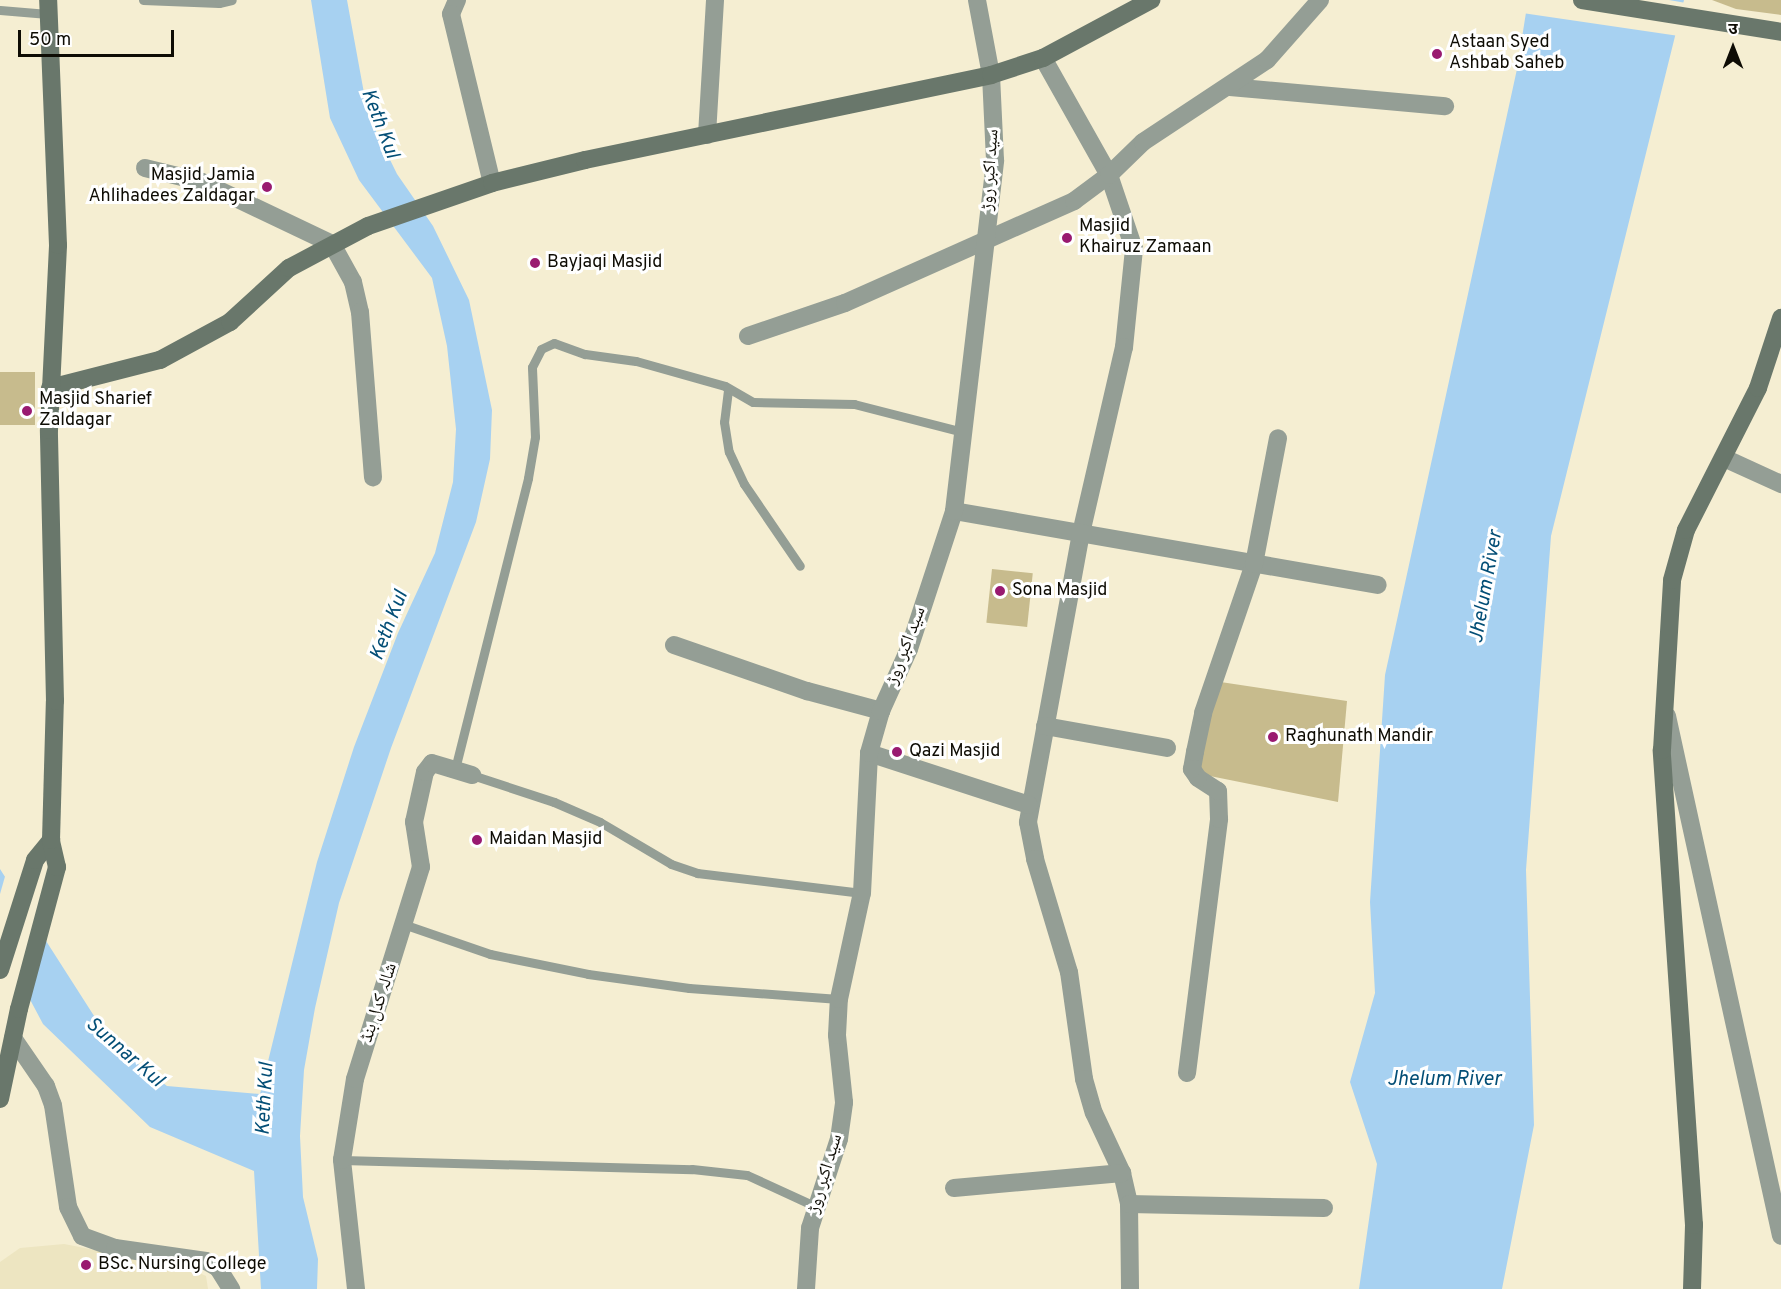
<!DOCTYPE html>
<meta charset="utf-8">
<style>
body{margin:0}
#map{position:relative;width:1781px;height:1289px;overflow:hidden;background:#f5eed2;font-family:Overpass,"Noto Naskh Arabic","Noto Sans Devanagari",sans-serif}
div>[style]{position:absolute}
.built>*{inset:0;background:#ede5c1}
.water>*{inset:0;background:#a7d1f1}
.pier>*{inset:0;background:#f5eed2}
.building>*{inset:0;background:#c7bb8d;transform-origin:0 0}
.lane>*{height:9px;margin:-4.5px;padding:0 4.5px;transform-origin:4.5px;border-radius:4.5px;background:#949e95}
.street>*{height:18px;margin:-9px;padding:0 9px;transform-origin:9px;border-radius:9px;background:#949e95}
.secondary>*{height:18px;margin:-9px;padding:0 9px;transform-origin:9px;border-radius:9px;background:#69776b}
.dots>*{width:16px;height:16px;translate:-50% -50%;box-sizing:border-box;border:3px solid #fff;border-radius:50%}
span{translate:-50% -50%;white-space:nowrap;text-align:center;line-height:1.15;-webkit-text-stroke:6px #fff;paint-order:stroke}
.poi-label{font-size:18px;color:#0e0c04}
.left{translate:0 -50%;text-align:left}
.right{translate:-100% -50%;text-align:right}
.street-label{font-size:18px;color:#0e0c04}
.water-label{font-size:20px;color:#034e76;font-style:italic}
.north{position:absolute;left:1703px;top:18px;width:60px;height:60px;-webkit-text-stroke:4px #fff;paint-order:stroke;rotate:0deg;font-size:16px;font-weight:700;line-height:24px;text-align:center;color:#0e0c04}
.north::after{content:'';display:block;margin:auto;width:21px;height:27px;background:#0e0c04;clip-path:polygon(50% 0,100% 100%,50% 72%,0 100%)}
.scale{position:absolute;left:18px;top:30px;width:156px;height:27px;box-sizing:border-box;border:3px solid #0e0c04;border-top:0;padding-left:8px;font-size:18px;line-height:21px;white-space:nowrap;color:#0e0c04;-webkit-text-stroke:4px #fff;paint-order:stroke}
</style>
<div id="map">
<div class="built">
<i style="clip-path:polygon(64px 1244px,189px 1268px,206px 1276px,208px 1289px,0 1289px,0 1262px,20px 1248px)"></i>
</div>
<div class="water">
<i style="clip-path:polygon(311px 0,347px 0,368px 115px,397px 174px,433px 226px,469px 300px,492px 410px,490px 459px,476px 522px,391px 748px,339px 903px,315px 1008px,304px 1070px,300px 1136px,303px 1197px,318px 1259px,317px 1289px,261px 1289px,254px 1171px,150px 1127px,43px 1024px,0 943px,0 869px,112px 1044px,167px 1086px,260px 1094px,317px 862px,354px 747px,398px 633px,435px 553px,453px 482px,456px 429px,447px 346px,432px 278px,359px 180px,330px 118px)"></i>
<i style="clip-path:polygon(1528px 0,1684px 0,1551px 536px,1526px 870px,1534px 1125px,1502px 1289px,1359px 1289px,1377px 1164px,1350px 1082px,1375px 993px,1370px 902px,1385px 675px,1517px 69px)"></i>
</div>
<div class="pier">
<i style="clip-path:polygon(1525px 0,1669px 0,1686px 3px,1679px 36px,1523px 13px)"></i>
<i style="clip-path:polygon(6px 873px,46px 937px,27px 1000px,0 949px,0 894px)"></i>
</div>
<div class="building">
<i style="clip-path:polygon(1712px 0,1781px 0,1781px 15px,1736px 9px)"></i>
<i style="left:0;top:372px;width:35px;height:53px"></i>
<i style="left:992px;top:569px;width:41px;height:54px;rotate:6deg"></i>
<i style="clip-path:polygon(1214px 681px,1347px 701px,1338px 802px,1195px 773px)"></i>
</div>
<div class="lane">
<i style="left:143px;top:0;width:76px;rotate:2.3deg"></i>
<i style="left:219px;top:3px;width:13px;rotate:-13deg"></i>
<i style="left:0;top:10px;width:48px;rotate:4.8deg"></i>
<i style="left:728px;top:390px;width:32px;rotate:97deg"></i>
<i style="left:724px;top:422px;width:30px;rotate:81deg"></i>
<i style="left:729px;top:452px;width:35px;rotate:65deg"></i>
<i style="left:744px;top:484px;width:99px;rotate:55.7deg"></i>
<i style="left:455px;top:769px;width:300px;rotate:-75.9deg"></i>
<i style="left:528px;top:478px;width:42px;rotate:-80.3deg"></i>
<i style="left:535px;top:437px;width:70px;rotate:-92.5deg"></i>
<i style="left:532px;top:367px;width:20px;rotate:-63deg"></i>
<i style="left:541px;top:349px;width:14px;rotate:-25deg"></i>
<i style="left:554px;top:343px;width:33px;rotate:20deg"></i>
<i style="left:585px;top:354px;width:51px;rotate:7.8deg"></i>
<i style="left:636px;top:361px;width:92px;rotate:15.7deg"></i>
<i style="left:725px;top:386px;width:32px;rotate:30deg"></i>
<i style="left:753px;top:402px;width:101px;rotate:1.1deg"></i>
<i style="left:854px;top:404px;width:113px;rotate:14.4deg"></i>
<i style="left:472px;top:775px;width:86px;rotate:18.2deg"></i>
<i style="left:554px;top:802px;width:50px;rotate:23.5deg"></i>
<i style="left:600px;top:822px;width:82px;rotate:30.6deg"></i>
<i style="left:671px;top:864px;width:28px;rotate:19deg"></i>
<i style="left:697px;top:873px;width:166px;rotate:6.9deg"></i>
<i style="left:406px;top:925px;width:89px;rotate:19deg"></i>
<i style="left:490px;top:954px;width:100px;rotate:11.5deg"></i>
<i style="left:588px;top:974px;width:102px;rotate:7.9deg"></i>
<i style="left:689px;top:988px;width:150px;rotate:4.2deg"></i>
<i style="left:342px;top:1160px;width:350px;rotate:1.5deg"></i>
<i style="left:692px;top:1169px;width:55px;rotate:6.2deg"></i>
<i style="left:747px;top:1175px;width:77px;rotate:24.6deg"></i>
</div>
<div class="street">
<i style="left:457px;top:0;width:15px;rotate:113deg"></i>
<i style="left:451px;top:14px;width:174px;rotate:76.4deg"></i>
<i style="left:1043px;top:58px;width:134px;rotate:60.6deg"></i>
<i style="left:1109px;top:175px;width:78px;rotate:71.3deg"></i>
<i style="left:1134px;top:249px;width:99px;rotate:95.8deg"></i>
<i style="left:1124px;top:347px;width:191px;rotate:103deg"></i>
<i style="left:1081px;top:533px;width:294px;rotate:100.4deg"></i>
<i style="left:1028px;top:822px;width:38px;rotate:79deg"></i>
<i style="left:1035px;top:859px;width:118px;rotate:73.3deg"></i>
<i style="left:1069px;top:972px;width:108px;rotate:82deg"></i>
<i style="left:1084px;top:1079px;width:35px;rotate:74deg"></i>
<i style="left:1094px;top:1113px;width:66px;rotate:65deg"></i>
<i style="left:1122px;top:1173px;width:32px;rotate:77deg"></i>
<i style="left:1129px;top:1204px;width:85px;rotate:89.3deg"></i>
<i style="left:1230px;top:87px;width:216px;rotate:5.1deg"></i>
<i style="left:707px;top:135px;width:135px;rotate:-86.6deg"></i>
<i style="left:145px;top:168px;width:59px;rotate:13.8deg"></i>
<i style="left:202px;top:182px;width:144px;rotate:25.5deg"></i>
<i style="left:332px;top:244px;width:43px;rotate:61.1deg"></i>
<i style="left:353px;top:282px;width:31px;rotate:77deg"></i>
<i style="left:360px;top:312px;width:166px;rotate:85.5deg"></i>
<i style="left:748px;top:336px;width:102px;rotate:-18.8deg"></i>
<i style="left:845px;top:303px;width:251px;rotate:-24deg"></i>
<i style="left:1074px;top:201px;width:44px;rotate:-36.6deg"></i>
<i style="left:1109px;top:175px;width:47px;rotate:-44.1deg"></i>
<i style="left:1143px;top:142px;width:149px;rotate:-33.5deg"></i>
<i style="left:1267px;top:60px;width:80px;rotate:-48.5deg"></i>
<i style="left:1724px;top:458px;width:63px;rotate:24.5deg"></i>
<i style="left:954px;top:511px;width:430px;rotate:9.9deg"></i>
<i style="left:674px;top:645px;width:141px;rotate:19.1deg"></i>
<i style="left:807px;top:691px;width:77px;rotate:15.1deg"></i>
<i style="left:1667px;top:716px;width:532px;rotate:77.63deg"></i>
<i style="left:1045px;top:726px;width:124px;rotate:10.2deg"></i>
<i style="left:869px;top:753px;width:168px;rotate:18deg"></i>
<i style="left:13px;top:1038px;width:58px;rotate:55.5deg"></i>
<i style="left:46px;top:1086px;width:20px;rotate:70deg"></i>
<i style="left:53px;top:1105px;width:103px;rotate:81.6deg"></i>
<i style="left:68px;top:1207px;width:32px;rotate:64deg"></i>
<i style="left:82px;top:1236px;width:35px;rotate:20deg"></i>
<i style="left:115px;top:1248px;width:92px;rotate:8.1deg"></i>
<i style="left:206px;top:1261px;width:14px;rotate:30deg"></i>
<i style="left:218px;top:1268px;width:25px;rotate:58deg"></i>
<i style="left:1187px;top:1073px;width:256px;rotate:-82.8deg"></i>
<i style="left:1219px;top:819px;width:28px;rotate:-92deg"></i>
<i style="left:1218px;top:791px;width:24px;rotate:-147deg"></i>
<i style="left:1198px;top:778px;width:11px;rotate:-124deg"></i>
<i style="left:1192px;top:769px;width:17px;rotate:-80deg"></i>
<i style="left:1195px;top:752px;width:40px;rotate:-78deg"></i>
<i style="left:1203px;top:713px;width:157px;rotate:-71.1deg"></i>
<i style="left:1254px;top:564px;width:128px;rotate:-79.2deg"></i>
<i style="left:954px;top:1188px;width:169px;rotate:-5.1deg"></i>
<i style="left:1129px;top:1204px;width:195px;rotate:1.2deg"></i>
<i style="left:356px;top:1289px;width:130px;rotate:-96.2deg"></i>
<i style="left:342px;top:1160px;width:82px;rotate:-80.9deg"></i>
<i style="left:355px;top:1079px;width:222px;rotate:-72.7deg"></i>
<i style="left:421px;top:867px;width:46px;rotate:-98.8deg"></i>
<i style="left:414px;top:822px;width:51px;rotate:-77.6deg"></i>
<i style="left:425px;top:772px;width:11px;rotate:-52deg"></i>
<i style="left:432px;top:763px;width:42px;rotate:16.7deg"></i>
<i style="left:806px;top:1289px;width:61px;rotate:-86.2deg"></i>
<i style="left:810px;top:1228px;width:94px;rotate:-72deg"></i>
<i style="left:839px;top:1139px;width:37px;rotate:-82deg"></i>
<i style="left:844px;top:1102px;width:67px;rotate:-96deg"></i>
<i style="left:837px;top:1035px;width:36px;rotate:-87deg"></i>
<i style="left:839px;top:999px;width:108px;rotate:-77.8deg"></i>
<i style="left:862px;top:893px;width:140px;rotate:-87.1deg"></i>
<i style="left:869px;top:753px;width:44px;rotate:-74.1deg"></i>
<i style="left:881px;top:711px;width:68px;rotate:-65.7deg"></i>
<i style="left:909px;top:649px;width:145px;rotate:-71.9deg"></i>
<i style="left:954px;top:511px;width:353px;rotate:-83.3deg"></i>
<i style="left:995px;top:160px;width:85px;rotate:-92.7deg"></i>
<i style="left:991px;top:75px;width:76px;rotate:-100.6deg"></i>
</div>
<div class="secondary">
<i style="left:1582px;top:0;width:202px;rotate:9.1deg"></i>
<i style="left:50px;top:388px;width:114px;rotate:-14.3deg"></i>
<i style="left:160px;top:360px;width:80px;rotate:-28.5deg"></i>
<i style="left:230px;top:322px;width:80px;rotate:-42.5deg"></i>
<i style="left:289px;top:268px;width:89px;rotate:-28deg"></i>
<i style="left:368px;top:226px;width:131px;rotate:-19.1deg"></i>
<i style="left:492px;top:183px;width:96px;rotate:-13.9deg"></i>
<i style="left:585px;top:160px;width:415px;rotate:-11.8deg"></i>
<i style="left:991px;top:75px;width:55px;rotate:-18.1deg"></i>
<i style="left:1043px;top:58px;width:123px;rotate:-28.2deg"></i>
<i style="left:0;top:970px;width:115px;rotate:-72.3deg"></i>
<i style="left:35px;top:860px;width:26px;rotate:-51deg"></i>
<i style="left:0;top:1099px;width:92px;rotate:-78.1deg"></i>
<i style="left:19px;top:1009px;width:147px;rotate:-75deg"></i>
<i style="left:57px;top:867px;width:28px;rotate:-103deg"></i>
<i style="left:51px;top:840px;width:139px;rotate:-88.4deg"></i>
<i style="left:55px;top:701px;width:271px;rotate:-91.3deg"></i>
<i style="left:49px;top:430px;width:185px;rotate:-87.2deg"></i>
<i style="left:58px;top:245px;width:245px;rotate:-92.3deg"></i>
<i style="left:1692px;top:1289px;width:64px;rotate:-88.2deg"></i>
<i style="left:1694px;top:1225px;width:476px;rotate:-93.9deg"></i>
<i style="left:1662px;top:750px;width:170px;rotate:-86.6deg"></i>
<i style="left:1672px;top:580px;width:52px;rotate:-74.4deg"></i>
<i style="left:1686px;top:530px;width:159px;rotate:-63.1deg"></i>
<i style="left:1758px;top:388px;width:74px;rotate:-71.8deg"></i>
</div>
<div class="dots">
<i style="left:1437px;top:54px;background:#991a70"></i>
<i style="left:267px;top:187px;background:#991a70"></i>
<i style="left:1067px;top:238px;background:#991a70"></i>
<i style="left:535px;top:263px;background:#991a70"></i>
<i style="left:27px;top:411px;background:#991a70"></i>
<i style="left:1000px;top:591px;background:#991a70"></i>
<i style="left:1273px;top:737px;background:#991a70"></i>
<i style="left:897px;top:752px;background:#991a70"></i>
<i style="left:477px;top:840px;background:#991a70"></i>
<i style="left:86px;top:1265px;background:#991a70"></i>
</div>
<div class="poi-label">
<span class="left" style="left:1449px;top:54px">Astaan Syed<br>Ashbab Saheb</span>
<span class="right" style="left:255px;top:187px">Masjid Jamia<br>Ahlihadees Zaldagar</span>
<span class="left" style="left:1079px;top:238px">Masjid<br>Khairuz Zamaan</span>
<span class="left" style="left:547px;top:263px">Bayjaqi Masjid</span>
<span class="left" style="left:39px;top:411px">Masjid Sharief<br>Zaldagar</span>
<span class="left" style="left:1012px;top:591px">Sona Masjid</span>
<span class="left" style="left:1285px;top:737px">Raghunath Mandir</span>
<span class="left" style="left:909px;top:752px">Qazi Masjid</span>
<span class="left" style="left:489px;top:840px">Maidan Masjid</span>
<span class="left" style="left:98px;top:1265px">BSc. Nursing College</span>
</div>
<div class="street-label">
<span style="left:991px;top:170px;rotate:-86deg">سید اکبر روڑ</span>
<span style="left:907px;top:646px;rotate:-69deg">سید اکبر روڑ</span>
<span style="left:380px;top:1003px;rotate:-72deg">شالہ کدل بنڈ</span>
<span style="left:826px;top:1174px;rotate:-73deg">سید اکبر روڑ</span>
</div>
<div class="water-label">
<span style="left:379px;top:124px;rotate:69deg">Keth Kul</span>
<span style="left:1487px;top:587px;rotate:-80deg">Jhelum River</span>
<span style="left:390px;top:626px;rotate:-69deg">Keth Kul</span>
<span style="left:124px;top:1053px;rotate:41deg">Sunnar Kul</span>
<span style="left:1444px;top:1080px">Jhelum River</span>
<span style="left:266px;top:1099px;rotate:-87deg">Keth Kul</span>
</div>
<div class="north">उ</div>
<div class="scale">50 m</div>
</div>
